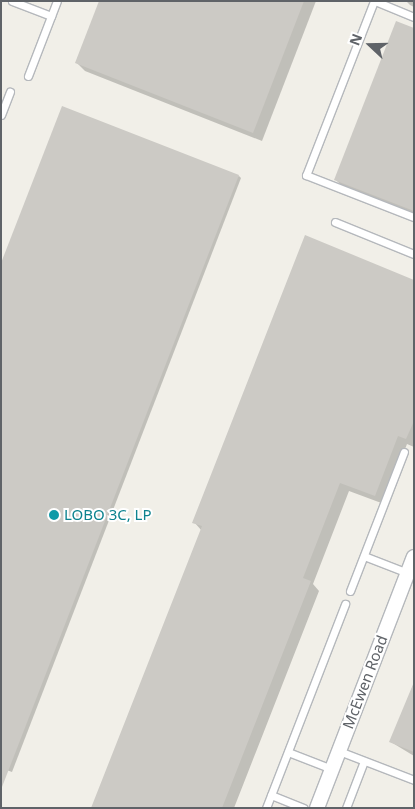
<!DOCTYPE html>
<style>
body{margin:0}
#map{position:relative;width:415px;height:809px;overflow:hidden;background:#f1efe8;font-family:"Noto Sans",sans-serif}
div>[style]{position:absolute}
.shadow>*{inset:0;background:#0003}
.building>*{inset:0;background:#cccac5}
.roads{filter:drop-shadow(1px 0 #b5b8bc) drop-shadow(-1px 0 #b5b8bc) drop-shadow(0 1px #b5b8bc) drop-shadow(0 -1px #b5b8bc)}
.lane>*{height:7px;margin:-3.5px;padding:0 3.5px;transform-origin:3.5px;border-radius:3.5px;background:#fff}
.street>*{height:14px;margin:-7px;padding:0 7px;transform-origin:7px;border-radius:7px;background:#fff}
.dots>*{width:14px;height:14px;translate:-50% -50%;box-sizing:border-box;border:2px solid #fff;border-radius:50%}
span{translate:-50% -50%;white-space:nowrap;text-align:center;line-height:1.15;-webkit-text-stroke:4px #fff;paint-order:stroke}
.culture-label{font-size:15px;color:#0d838f}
.left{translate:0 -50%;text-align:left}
.street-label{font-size:15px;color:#5f6368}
.frame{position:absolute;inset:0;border:2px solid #5f6368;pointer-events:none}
.north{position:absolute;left:345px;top:20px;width:50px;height:50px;-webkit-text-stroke:4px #fff;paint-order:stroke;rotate:291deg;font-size:14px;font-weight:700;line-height:20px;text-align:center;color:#5f6368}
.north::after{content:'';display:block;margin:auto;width:18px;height:22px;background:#5f6368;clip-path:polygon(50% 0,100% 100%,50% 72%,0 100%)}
</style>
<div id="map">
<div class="shadow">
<i style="clip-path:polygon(100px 1px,316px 1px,262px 141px,85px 71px,76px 62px)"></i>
<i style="clip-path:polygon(406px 1px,414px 1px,414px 7px,410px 5px)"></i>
<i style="clip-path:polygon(414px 29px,414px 217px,347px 191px,336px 180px)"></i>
<i style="clip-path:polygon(239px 176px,241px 178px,12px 772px,1px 768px,1px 266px)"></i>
<i style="clip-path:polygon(414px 281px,414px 447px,407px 444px,384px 504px,349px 491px,313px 584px,319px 591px,234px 808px,93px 808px,202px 531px,194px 522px)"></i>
<i style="clip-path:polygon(414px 683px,414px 756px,391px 742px)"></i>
</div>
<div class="building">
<i style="clip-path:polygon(99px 1px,304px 1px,253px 133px,75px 63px)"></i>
<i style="clip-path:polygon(396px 21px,414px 28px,414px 211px,334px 180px)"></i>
<i style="clip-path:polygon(62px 106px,239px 175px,2px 787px,1px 263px)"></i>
<i style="clip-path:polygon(305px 235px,414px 280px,414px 421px,406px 439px,398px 436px,375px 496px,340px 483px,303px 578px,311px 581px,222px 808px,91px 808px,202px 526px,192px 523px)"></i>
<i style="clip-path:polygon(414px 682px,414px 752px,389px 742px)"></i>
</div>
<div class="roads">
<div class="lane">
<i style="left:12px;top:1px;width:42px;rotate:21deg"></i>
<i style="left:374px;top:1px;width:187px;rotate:111.3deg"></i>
<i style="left:306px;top:175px;width:116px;rotate:21.3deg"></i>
<i style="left:375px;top:1px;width:42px;rotate:22.3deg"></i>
<i style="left:28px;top:76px;width:80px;rotate:-68.9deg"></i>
<i style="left:1px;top:115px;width:25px;rotate:-69deg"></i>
<i style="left:335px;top:222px;width:85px;rotate:22.1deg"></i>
<i style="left:364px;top:556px;width:47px;rotate:21.1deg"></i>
<i style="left:350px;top:591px;width:149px;rotate:-68.8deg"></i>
<i style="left:339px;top:751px;width:80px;rotate:21.1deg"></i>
<i style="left:288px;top:752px;width:47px;rotate:21.1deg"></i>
<i style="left:271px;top:795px;width:35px;rotate:22deg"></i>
<i style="left:266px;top:808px;width:219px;rotate:-68.8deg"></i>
<i style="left:346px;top:808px;width:50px;rotate:-69deg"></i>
</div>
<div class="street">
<i style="left:317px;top:808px;width:269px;rotate:-68.9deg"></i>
</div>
</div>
<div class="dots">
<i style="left:54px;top:515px;background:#0f9aa8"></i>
</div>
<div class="culture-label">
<span class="left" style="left:64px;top:515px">LOBO 3C, LP</span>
</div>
<div class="street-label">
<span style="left:365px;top:682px;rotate:-69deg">McEwen Road</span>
</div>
<div class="frame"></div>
<div class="north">N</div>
</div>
